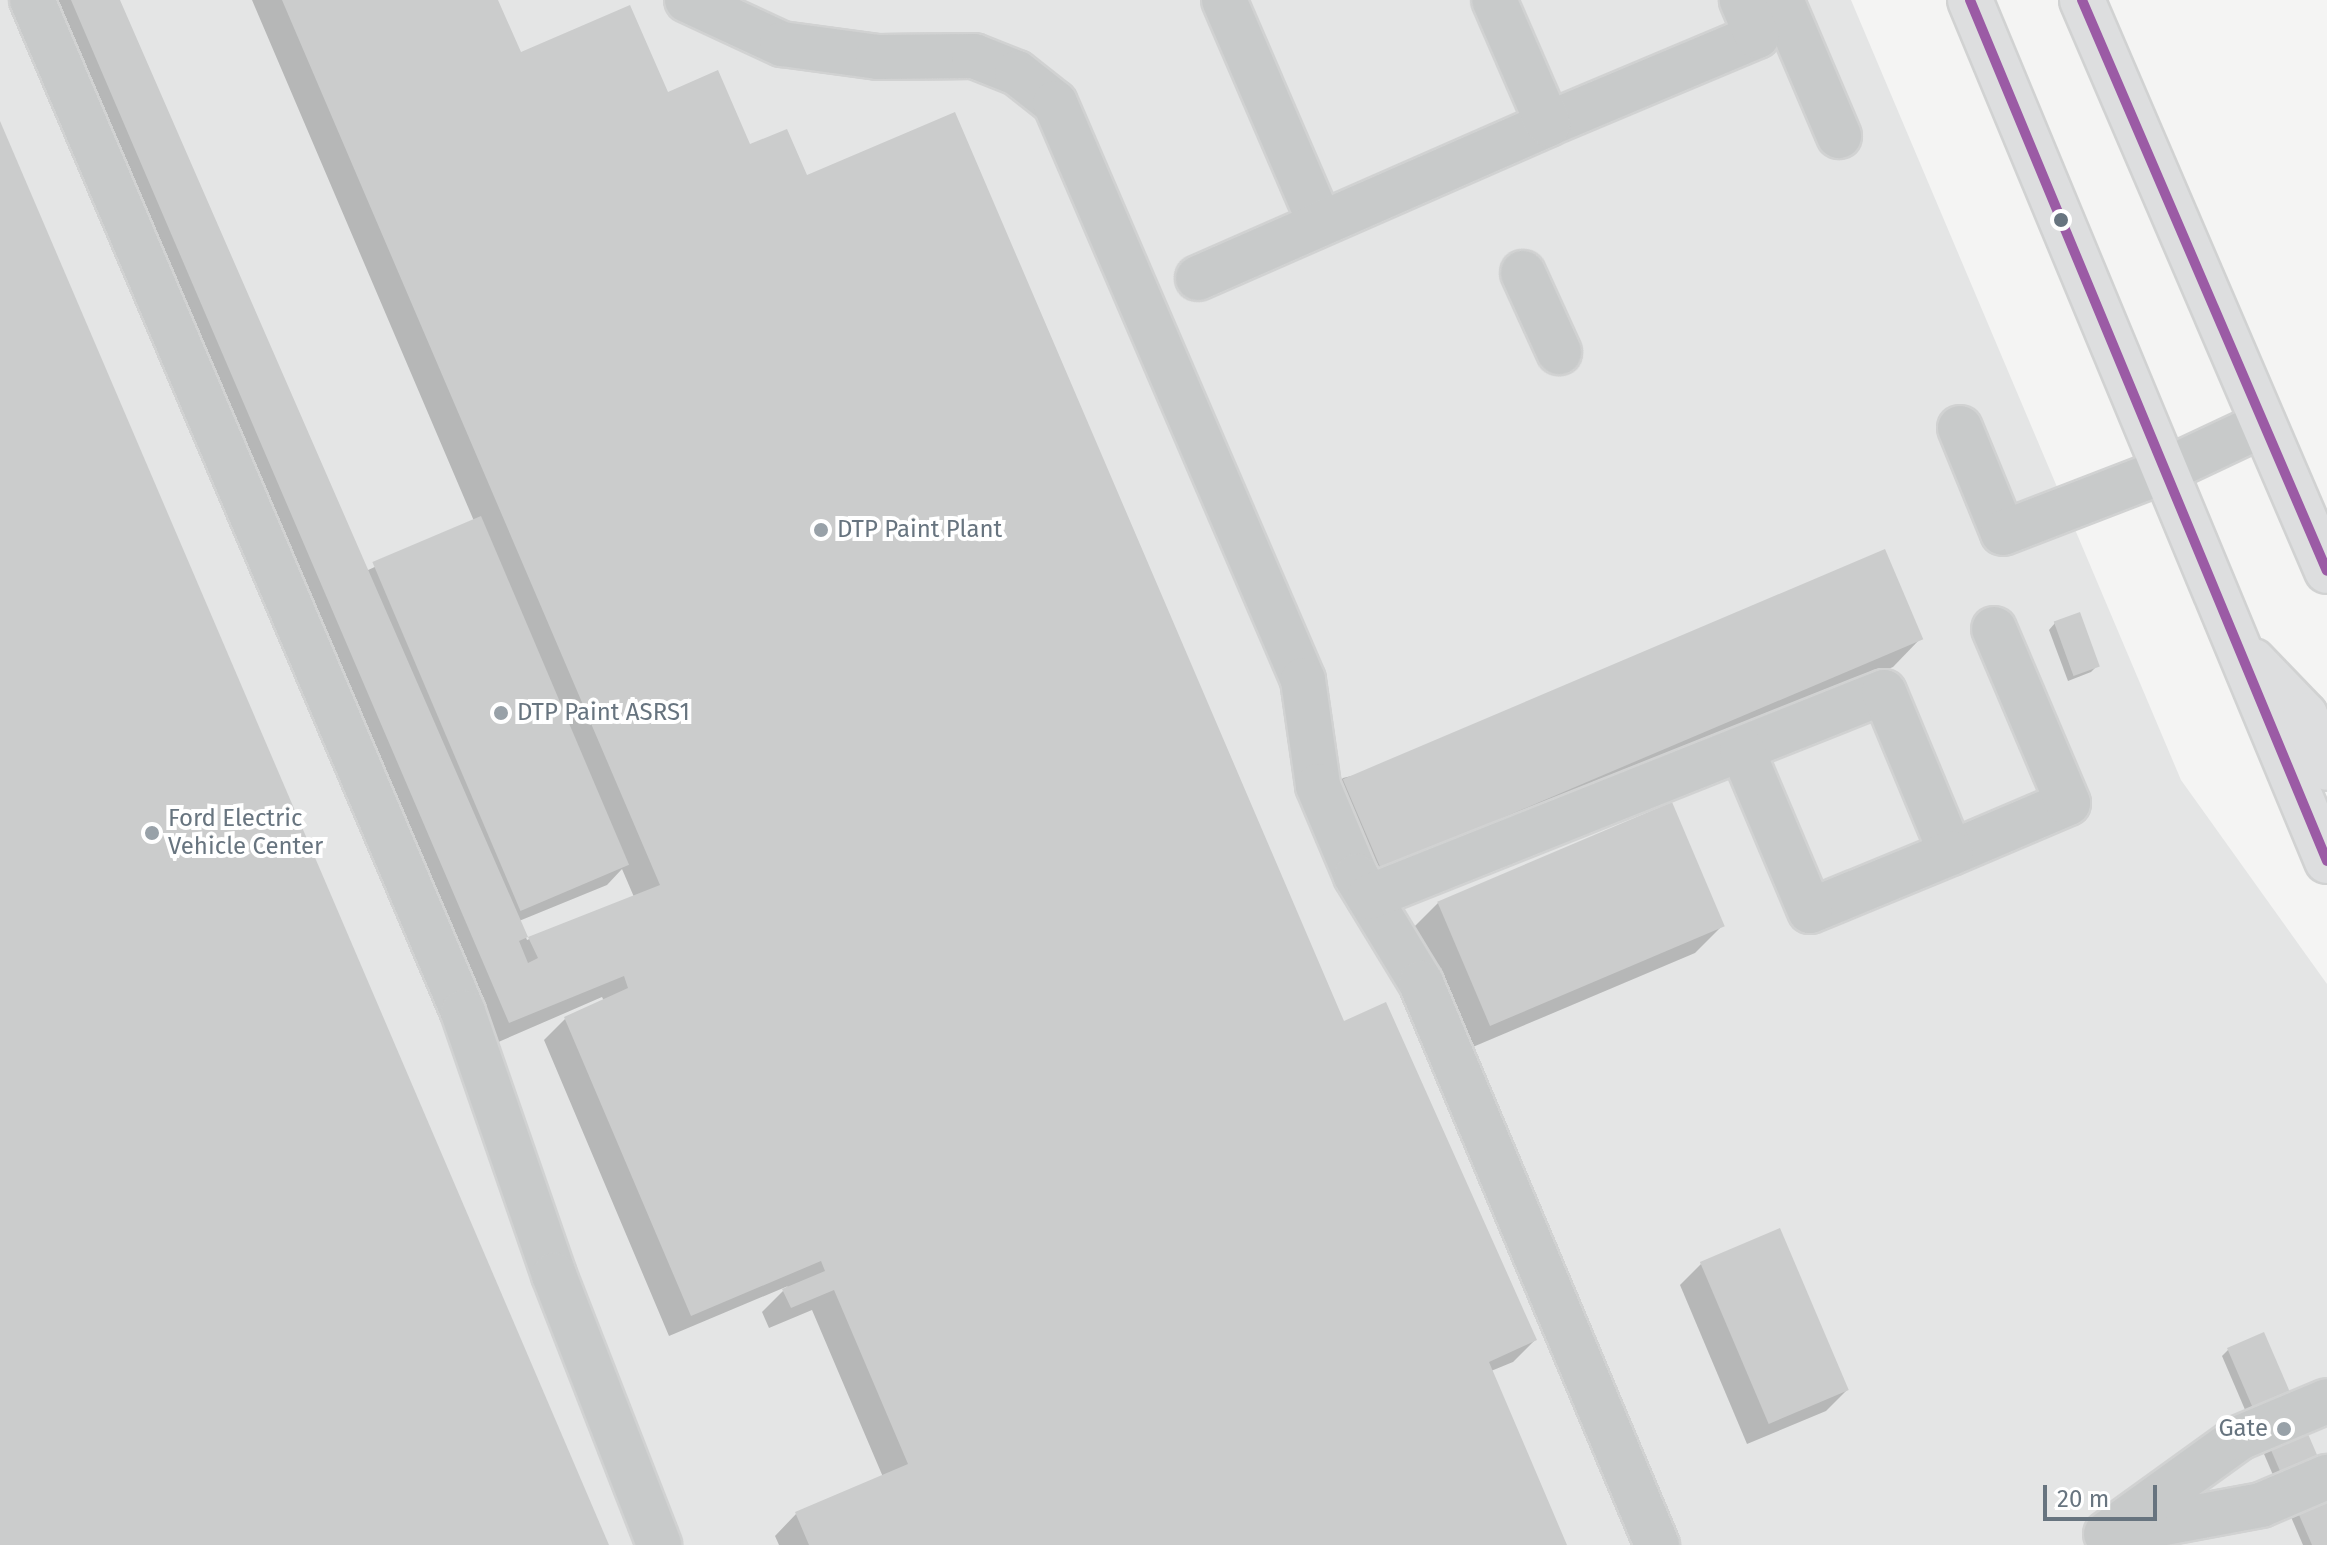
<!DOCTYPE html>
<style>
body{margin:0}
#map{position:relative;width:2327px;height:1545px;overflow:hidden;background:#f4f4f3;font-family:"Fira Sans",sans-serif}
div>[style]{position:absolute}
.built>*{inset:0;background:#e4e5e5}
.shadow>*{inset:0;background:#0003}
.building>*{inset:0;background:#cbcccc;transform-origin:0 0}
.roads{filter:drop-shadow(2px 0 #d1d2d2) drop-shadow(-2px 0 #d1d2d2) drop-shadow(0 2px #d1d2d2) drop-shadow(0 -2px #d1d2d2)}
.minor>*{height:44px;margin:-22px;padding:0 22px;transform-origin:22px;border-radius:22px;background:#c8caca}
.major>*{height:44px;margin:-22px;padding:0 22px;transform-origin:22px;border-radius:22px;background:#dddedf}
.bus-1>*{height:10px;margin:-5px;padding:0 5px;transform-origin:5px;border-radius:5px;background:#9b5ba5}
.dots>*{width:22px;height:22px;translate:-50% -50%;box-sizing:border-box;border:4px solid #fff;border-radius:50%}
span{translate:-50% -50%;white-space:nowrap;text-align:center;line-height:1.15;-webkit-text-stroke:8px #fff;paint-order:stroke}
.poi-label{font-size:24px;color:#67747f}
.left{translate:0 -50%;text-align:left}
.right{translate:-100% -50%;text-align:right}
.scale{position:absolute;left:2043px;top:1485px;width:114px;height:36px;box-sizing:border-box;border:4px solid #67747f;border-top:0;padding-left:10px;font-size:24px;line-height:28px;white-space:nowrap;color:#67747f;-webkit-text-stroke:6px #fff;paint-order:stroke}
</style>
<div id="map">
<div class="built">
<i style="clip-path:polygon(0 0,1851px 0,2181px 780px,2327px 984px,2327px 1545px,0 1545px)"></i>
</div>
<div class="shadow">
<i style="clip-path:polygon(evenodd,30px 0,117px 0,366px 571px,474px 521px,252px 0,496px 0,520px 55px,667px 95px,806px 178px,1342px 1023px,1535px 1340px,1513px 1362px,1491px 1371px,1565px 1545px,779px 1545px,775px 1536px,796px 1514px,883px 1477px,812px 1310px,769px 1328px,762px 1312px,788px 1286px,669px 1336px,544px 1040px,566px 1018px,604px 1001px,602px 997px,480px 1050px,30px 0,622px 869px,634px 897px,527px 940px,519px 921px,607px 885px,622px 869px)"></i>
<i style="clip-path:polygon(2055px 623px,2098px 665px,2091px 672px,2068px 681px,2049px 630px)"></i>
<i style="clip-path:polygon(1921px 638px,1893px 667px,1352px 894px,1315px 806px,1343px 778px)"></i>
<i style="clip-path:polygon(1438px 903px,1723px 925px,1695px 953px,1461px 1052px,1410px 931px)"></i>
<i style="clip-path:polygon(1701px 1264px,1847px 1390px,1826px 1411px,1747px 1444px,1680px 1285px)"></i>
<i style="clip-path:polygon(2229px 1349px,2327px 1545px,2303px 1545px,2222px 1356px)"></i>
</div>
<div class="building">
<i style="clip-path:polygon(71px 0,120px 0,528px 937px,519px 941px,528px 963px,538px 958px,528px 937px,660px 885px,282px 0,498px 0,521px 52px,630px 5px,668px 92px,718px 70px,750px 144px,787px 129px,807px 175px,955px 112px,1344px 1021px,1386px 1002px,1537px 1340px,1489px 1362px,1567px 1545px,809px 1545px,795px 1512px,908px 1464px,834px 1290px,791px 1308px,782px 1289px,825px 1271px,821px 1261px,691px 1316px,564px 1017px,628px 988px,624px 976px,509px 1023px)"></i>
<i style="clip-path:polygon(0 121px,609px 1545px,0 1545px)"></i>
<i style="left:481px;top:516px;width:379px;height:118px;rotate:67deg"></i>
<i style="left:1885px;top:549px;width:98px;height:589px;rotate:67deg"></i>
<i style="left:2080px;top:612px;width:58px;height:28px;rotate:70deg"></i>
<i style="left:1672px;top:802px;width:135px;height:255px;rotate:67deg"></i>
<i style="left:1780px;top:1228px;width:176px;height:87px;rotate:67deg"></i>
<i style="clip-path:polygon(2264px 1332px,2327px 1478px,2327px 1545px,2312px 1545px,2227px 1348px)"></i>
</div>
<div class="roads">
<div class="minor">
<i style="left:32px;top:0;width:1100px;rotate:66.93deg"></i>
<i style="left:463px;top:1012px;width:278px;rotate:70.9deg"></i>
<i style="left:554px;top:1275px;width:290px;rotate:68.7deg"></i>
<i style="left:687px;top:0;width:105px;rotate:24.9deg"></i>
<i style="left:782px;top:44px;width:97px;rotate:7.7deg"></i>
<i style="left:878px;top:57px;width:96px;rotate:-0.6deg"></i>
<i style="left:974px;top:56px;width:46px;rotate:21.6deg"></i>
<i style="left:1017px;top:73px;width:48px;rotate:38.3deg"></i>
<i style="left:1055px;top:103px;width:628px;rotate:66.74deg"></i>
<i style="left:1303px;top:680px;width:107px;rotate:81.9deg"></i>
<i style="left:1318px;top:786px;width:98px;rotate:67.1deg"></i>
<i style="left:1356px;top:876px;width:125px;rotate:58.7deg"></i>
<i style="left:1421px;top:983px;width:610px;rotate:67.22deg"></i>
<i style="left:1224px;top:0;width:243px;rotate:66.7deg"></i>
<i style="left:1781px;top:0;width:148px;rotate:66.9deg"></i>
<i style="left:1548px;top:124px;width:227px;rotate:-22.8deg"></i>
<i style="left:1757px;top:36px;width:39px;rotate:-113deg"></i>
<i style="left:1523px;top:273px;width:87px;rotate:65.5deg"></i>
<i style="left:1198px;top:278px;width:382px;rotate:-23.7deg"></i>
<i style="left:1548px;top:124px;width:135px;rotate:-113.5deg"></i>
<i style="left:1960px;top:428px;width:113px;rotate:67.7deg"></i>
<i style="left:2003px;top:533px;width:173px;rotate:-21.1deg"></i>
<i style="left:2164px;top:471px;width:110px;rotate:-25.2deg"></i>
<i style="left:1951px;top:853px;width:127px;rotate:-23.1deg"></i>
<i style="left:2068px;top:803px;width:189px;rotate:-113deg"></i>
<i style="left:1369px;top:897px;width:554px;rotate:-21.71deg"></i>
<i style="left:1884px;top:692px;width:174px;rotate:67.4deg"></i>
<i style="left:1951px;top:853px;width:152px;rotate:157.6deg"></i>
<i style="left:1810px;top:911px;width:175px;rotate:-112.9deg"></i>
<i style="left:2116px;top:1532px;width:147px;rotate:-10.5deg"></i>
<i style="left:2261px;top:1505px;width:72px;rotate:-23deg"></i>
<i style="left:2106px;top:1534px;width:164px;rotate:-35.8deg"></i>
<i style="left:2239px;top:1438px;width:95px;rotate:-22.8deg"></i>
</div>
<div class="major">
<i style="left:1970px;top:0;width:932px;rotate:67.48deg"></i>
<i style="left:2082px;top:0;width:621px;rotate:66.78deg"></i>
<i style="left:2253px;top:661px;width:75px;rotate:46.1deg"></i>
<i style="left:2305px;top:715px;width:57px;rotate:67.5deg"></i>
</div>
</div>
<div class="bus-1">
<i style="left:1970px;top:0;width:932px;rotate:67.48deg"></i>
<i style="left:2082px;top:0;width:621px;rotate:66.78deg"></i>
</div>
<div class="dots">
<i style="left:2061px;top:220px;background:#67747f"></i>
<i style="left:821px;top:530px;background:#98a1a8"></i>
<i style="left:501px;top:713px;background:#98a1a8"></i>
<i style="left:152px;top:833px;background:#98a1a8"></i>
<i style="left:2284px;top:1429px;background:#98a1a8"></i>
</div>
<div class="poi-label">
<span class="left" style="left:837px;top:530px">DTP Paint Plant</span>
<span class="left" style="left:517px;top:713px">DTP Paint ASRS1</span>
<span class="left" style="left:168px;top:833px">Ford Electric<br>Vehicle Center</span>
<span class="right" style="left:2268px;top:1429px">Gate</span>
</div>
<div class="scale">20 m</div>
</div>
